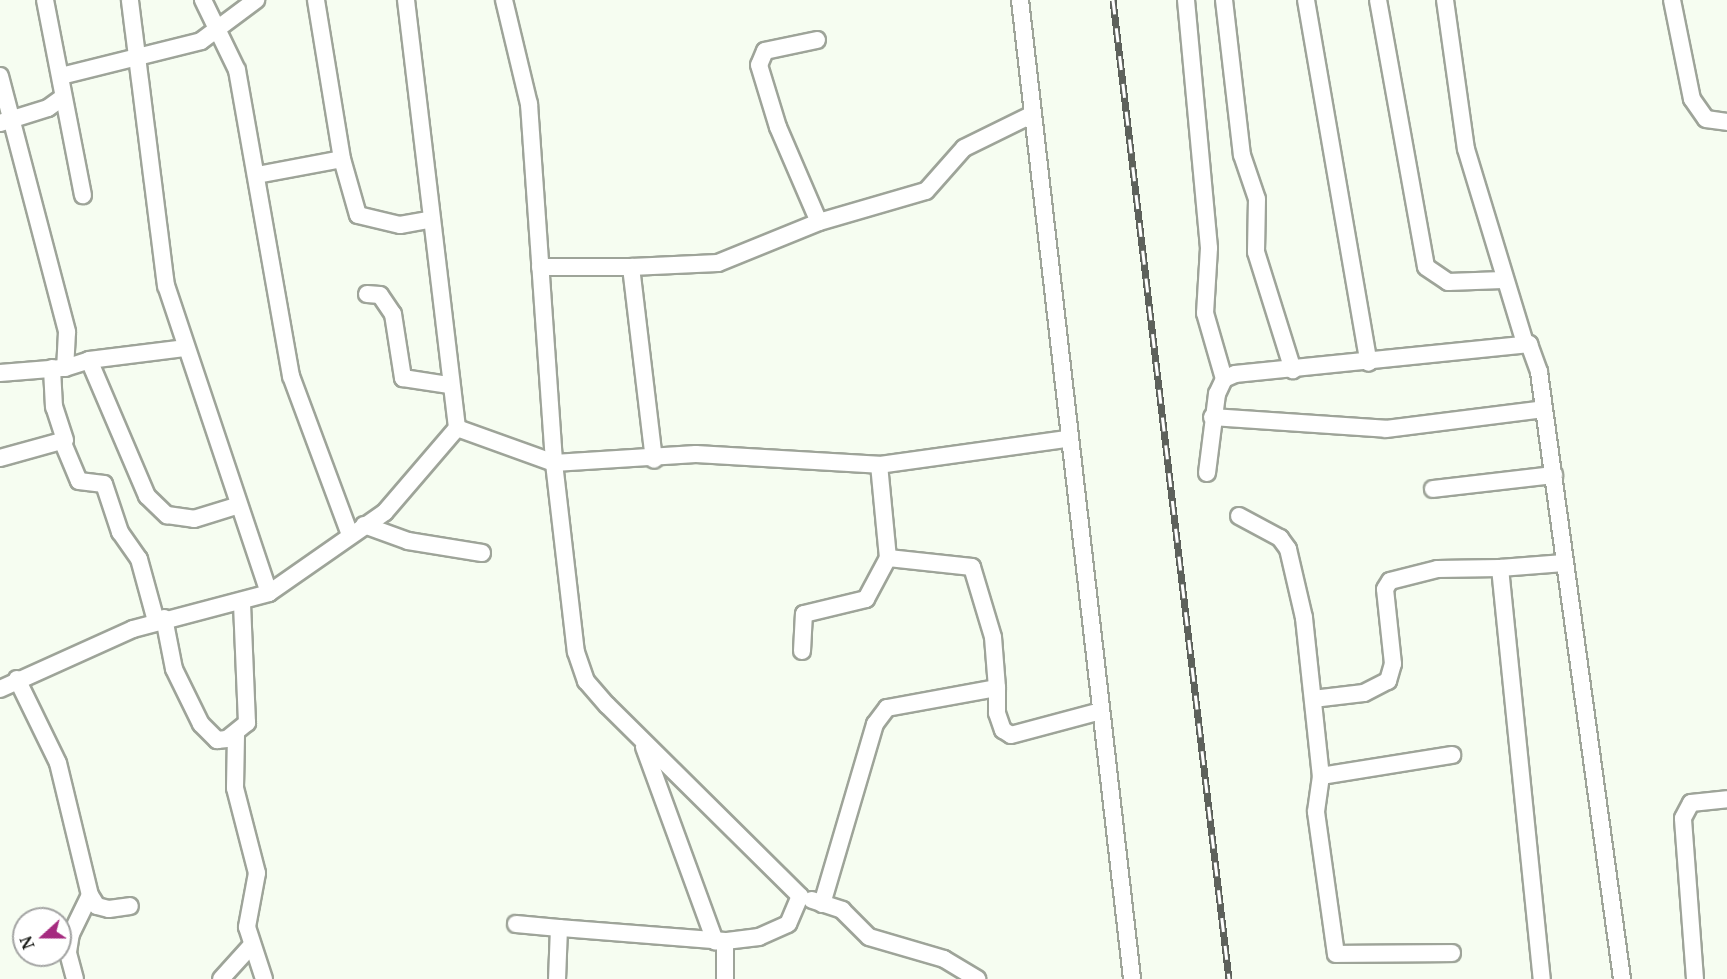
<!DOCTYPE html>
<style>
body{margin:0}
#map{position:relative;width:1727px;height:979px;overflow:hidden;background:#f6fdf1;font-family:"Noto Serif",serif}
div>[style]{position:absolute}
.roads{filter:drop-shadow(2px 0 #9ea499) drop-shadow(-2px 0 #9ea499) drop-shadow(0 2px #9ea499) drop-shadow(0 -2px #9ea499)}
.minor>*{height:16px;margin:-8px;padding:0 8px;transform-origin:8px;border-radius:8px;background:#fff}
.rail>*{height:7px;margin-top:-3.5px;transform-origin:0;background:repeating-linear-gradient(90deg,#fff 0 14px,#5d615b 0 28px);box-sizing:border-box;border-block:2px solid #5d615b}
span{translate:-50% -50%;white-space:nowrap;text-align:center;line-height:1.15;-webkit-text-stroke:6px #fff;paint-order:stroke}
.north{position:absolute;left:12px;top:907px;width:60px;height:60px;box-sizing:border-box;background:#fff;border:2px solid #a3a4a3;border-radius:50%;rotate:249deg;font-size:16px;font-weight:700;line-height:24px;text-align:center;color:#1a1c18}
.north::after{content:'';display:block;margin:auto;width:21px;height:27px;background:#a52a7f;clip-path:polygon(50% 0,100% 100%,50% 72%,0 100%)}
</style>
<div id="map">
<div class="roads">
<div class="minor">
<i style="left:45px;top:0;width:199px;rotate:79deg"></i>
<i style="left:203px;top:0;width:78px;rotate:64.1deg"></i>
<i style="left:237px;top:70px;width:311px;rotate:80deg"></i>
<i style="left:291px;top:376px;width:170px;rotate:69.6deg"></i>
<i style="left:406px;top:0;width:431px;rotate:83.2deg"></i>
<i style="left:457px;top:428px;width:103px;rotate:19.8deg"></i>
<i style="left:554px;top:463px;width:142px;rotate:-3.6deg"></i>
<i style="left:696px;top:454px;width:183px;rotate:3.4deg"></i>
<i style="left:504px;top:0;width:107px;rotate:76.5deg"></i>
<i style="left:529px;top:104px;width:360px;rotate:86deg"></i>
<i style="left:554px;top:463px;width:190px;rotate:83.4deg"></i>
<i style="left:576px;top:652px;width:31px;rotate:71deg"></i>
<i style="left:586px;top:681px;width:32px;rotate:49deg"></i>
<i style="left:607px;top:705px;width:272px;rotate:44.7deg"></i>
<i style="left:800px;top:896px;width:30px;rotate:113deg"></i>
<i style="left:788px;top:924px;width:32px;rotate:156deg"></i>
<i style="left:759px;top:937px;width:34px;rotate:173deg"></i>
<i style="left:725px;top:941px;width:167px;rotate:-175.5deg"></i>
<i style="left:559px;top:928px;width:51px;rotate:92.2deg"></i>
<i style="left:1020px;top:0;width:985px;rotate:83.47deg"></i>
<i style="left:1186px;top:0;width:249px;rotate:84.7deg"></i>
<i style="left:1209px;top:248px;width:65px;rotate:93.5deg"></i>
<i style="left:1205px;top:313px;width:69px;rotate:73.9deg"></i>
<i style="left:1224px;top:0;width:156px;rotate:83.4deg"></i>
<i style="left:1242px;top:155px;width:46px;rotate:71.2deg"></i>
<i style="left:1257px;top:199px;width:53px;rotate:91.1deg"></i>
<i style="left:1256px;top:252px;width:124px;rotate:72.6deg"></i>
<i style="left:1306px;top:0;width:368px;rotate:80.2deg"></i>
<i style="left:1378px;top:0;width:271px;rotate:79.8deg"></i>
<i style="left:1426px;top:267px;width:27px;rotate:34deg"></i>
<i style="left:1448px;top:282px;width:55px;rotate:-2.1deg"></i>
<i style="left:1445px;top:0;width:150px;rotate:82deg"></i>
<i style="left:1466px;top:149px;width:200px;rotate:73.1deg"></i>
<i style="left:1672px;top:0;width:101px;rotate:78.6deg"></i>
<i style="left:1692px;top:99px;width:24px;rotate:55deg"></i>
<i style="left:1706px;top:119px;width:21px;rotate:8deg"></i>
<i style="left:817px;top:40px;width:53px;rotate:168.1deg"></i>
<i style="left:765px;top:51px;width:15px;rotate:113deg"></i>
<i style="left:759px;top:65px;width:65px;rotate:73deg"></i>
<i style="left:778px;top:127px;width:103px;rotate:66.7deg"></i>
<i style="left:0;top:76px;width:265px;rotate:75.3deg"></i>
<i style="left:67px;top:332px;width:36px;rotate:93deg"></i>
<i style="left:65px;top:368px;width:25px;rotate:-18deg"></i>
<i style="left:89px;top:360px;width:148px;rotate:66.9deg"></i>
<i style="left:147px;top:496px;width:28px;rotate:44deg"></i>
<i style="left:167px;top:515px;width:27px;rotate:8deg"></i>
<i style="left:194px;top:519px;width:47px;rotate:-17.3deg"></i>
<i style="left:61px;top:76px;width:144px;rotate:-14deg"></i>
<i style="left:201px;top:41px;width:69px;rotate:-36.7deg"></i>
<i style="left:0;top:123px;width:50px;rotate:-17.4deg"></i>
<i style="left:48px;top:108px;width:17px;rotate:-36deg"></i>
<i style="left:342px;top:159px;width:58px;rotate:74.1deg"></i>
<i style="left:358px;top:215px;width:43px;rotate:13.4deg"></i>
<i style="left:400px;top:225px;width:29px;rotate:-10deg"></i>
<i style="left:257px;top:175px;width:86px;rotate:-10.7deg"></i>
<i style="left:342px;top:159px;width:161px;rotate:-99.3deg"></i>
<i style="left:540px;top:267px;width:91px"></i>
<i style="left:631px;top:267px;width:194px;rotate:83.2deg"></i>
<i style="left:631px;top:267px;width:87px;rotate:-2.6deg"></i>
<i style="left:718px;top:263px;width:109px;rotate:-22.1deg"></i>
<i style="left:819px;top:222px;width:111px;rotate:-16.2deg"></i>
<i style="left:926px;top:191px;width:57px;rotate:-48.5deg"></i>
<i style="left:964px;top:148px;width:72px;rotate:-26.2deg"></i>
<i style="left:367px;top:294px;width:13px;rotate:4deg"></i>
<i style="left:380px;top:295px;width:23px;rotate:56deg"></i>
<i style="left:393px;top:314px;width:65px;rotate:81.1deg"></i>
<i style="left:403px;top:378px;width:47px;rotate:8.7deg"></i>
<i style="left:89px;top:360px;width:98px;rotate:-7.1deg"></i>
<i style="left:0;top:373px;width:62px;rotate:-4.6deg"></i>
<i style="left:1212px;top:417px;width:174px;rotate:3.9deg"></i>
<i style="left:1386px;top:429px;width:159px;rotate:-7.2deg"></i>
<i style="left:63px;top:443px;width:41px;rotate:67.2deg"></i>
<i style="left:79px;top:481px;width:25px;rotate:7deg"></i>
<i style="left:104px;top:484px;width:51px;rotate:71.6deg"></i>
<i style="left:120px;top:532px;width:33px;rotate:55deg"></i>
<i style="left:139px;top:559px;width:64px;rotate:74.7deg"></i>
<i style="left:0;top:458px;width:67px;rotate:-15.5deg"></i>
<i style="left:65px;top:440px;width:35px;rotate:-108deg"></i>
<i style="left:54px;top:407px;width:39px;rotate:-93deg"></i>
<i style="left:1207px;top:473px;width:80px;rotate:-82.8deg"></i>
<i style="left:1217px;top:394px;width:17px;rotate:-65deg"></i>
<i style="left:1224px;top:379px;width:12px;rotate:-24deg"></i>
<i style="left:1235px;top:374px;width:296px;rotate:-5.8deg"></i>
<i style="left:1529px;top:344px;width:30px;rotate:70deg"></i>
<i style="left:1539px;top:372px;width:613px;rotate:82.21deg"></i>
<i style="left:1433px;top:489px;width:122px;rotate:-6.6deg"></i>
<i style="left:1239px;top:516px;width:47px;rotate:28.2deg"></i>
<i style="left:1280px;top:538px;width:14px;rotate:54deg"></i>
<i style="left:1288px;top:549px;width:71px;rotate:76.9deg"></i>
<i style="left:1304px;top:618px;width:159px;rotate:83.9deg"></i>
<i style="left:1321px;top:776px;width:133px;rotate:-9.1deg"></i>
<i style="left:364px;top:525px;width:47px;rotate:20deg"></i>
<i style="left:408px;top:541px;width:75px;rotate:9.2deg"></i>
<i style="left:1500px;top:568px;width:64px;rotate:-4.5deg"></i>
<i style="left:269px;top:593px;width:141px;rotate:-34.9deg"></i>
<i style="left:385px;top:512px;width:111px;rotate:-49.4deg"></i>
<i style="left:164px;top:618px;width:52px;rotate:78.9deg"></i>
<i style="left:174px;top:669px;width:61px;rotate:63.9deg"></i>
<i style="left:201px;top:724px;width:23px;rotate:45deg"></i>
<i style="left:217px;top:740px;width:10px;rotate:-6deg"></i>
<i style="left:227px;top:739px;width:26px;rotate:-39deg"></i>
<i style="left:247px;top:723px;width:121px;rotate:-92.4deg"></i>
<i style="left:802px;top:651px;width:37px;rotate:-87deg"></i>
<i style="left:804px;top:614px;width:64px;rotate:-13.6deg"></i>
<i style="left:866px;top:599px;width:47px;rotate:-61.8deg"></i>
<i style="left:17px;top:679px;width:93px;rotate:64deg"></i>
<i style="left:58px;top:763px;width:136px;rotate:76.4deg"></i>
<i style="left:90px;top:895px;width:13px;rotate:58deg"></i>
<i style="left:97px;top:906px;width:12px;rotate:14deg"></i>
<i style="left:109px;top:909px;width:21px;rotate:-8deg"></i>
<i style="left:997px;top:688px;width:51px;rotate:-94.5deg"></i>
<i style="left:993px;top:637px;width:73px;rotate:-106.7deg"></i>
<i style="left:972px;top:567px;width:84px;rotate:-173.9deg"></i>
<i style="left:888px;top:558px;width:93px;rotate:-95.5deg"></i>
<i style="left:879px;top:465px;width:189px;rotate:-7.9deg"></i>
<i style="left:0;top:689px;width:146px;rotate:-24.3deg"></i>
<i style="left:133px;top:629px;width:141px;rotate:-14.8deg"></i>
<i style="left:269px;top:593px;width:324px;rotate:-108.5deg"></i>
<i style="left:166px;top:286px;width:288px;rotate:-97.2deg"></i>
<i style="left:1313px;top:699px;width:51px;rotate:-6.7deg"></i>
<i style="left:1364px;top:693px;width:27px;rotate:-27deg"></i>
<i style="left:1388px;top:681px;width:18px;rotate:-74deg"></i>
<i style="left:1393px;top:664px;width:75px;rotate:-96.1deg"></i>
<i style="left:1385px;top:589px;width:9px;rotate:-58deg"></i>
<i style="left:1390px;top:581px;width:49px;rotate:-14.3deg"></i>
<i style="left:1437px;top:569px;width:63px;rotate:-0.9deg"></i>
<i style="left:1500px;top:568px;width:413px;rotate:84.2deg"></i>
<i style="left:236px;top:735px;width:53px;rotate:91.1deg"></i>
<i style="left:235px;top:788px;width:88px;rotate:75.5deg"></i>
<i style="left:257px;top:873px;width:55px;rotate:100.5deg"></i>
<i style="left:247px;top:927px;width:55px;rotate:71.9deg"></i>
<i style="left:644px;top:747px;width:207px;rotate:69.9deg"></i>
<i style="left:1321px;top:776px;width:36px;rotate:98deg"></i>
<i style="left:1316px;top:812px;width:143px;rotate:82deg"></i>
<i style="left:1336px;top:954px;width:116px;rotate:-0.5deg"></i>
<i style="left:812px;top:900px;width:32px;rotate:18deg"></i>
<i style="left:842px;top:910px;width:38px;rotate:45deg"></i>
<i style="left:869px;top:937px;width:78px;rotate:16.3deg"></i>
<i style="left:944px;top:959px;width:39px;rotate:31deg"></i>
<i style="left:822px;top:904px;width:188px;rotate:-73.6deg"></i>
<i style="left:875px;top:724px;width:20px;rotate:-53deg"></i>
<i style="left:887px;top:708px;width:112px;rotate:-10.3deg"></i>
<i style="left:997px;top:688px;width:25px;rotate:90deg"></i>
<i style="left:997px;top:713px;width:18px;rotate:71deg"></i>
<i style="left:1003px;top:730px;width:9px;rotate:32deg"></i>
<i style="left:1011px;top:735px;width:93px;rotate:-14.9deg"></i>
<i style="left:516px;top:924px;width:43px;rotate:5.3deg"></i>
<i style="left:725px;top:941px;width:38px;rotate:90deg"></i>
<i style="left:75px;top:979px;width:28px;rotate:-105deg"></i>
<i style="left:68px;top:952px;width:18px;rotate:-81deg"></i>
<i style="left:71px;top:934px;width:43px;rotate:-64deg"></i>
<i style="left:221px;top:979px;width:43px;rotate:-47.8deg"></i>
<i style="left:1695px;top:979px;width:161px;rotate:-94.3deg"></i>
<i style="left:1683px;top:818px;width:17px;rotate:-62deg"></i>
<i style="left:1691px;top:803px;width:36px;rotate:-6deg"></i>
</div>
</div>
<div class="rail">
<i style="left:1113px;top:0;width:986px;rotate:83.24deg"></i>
</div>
<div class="north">N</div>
</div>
